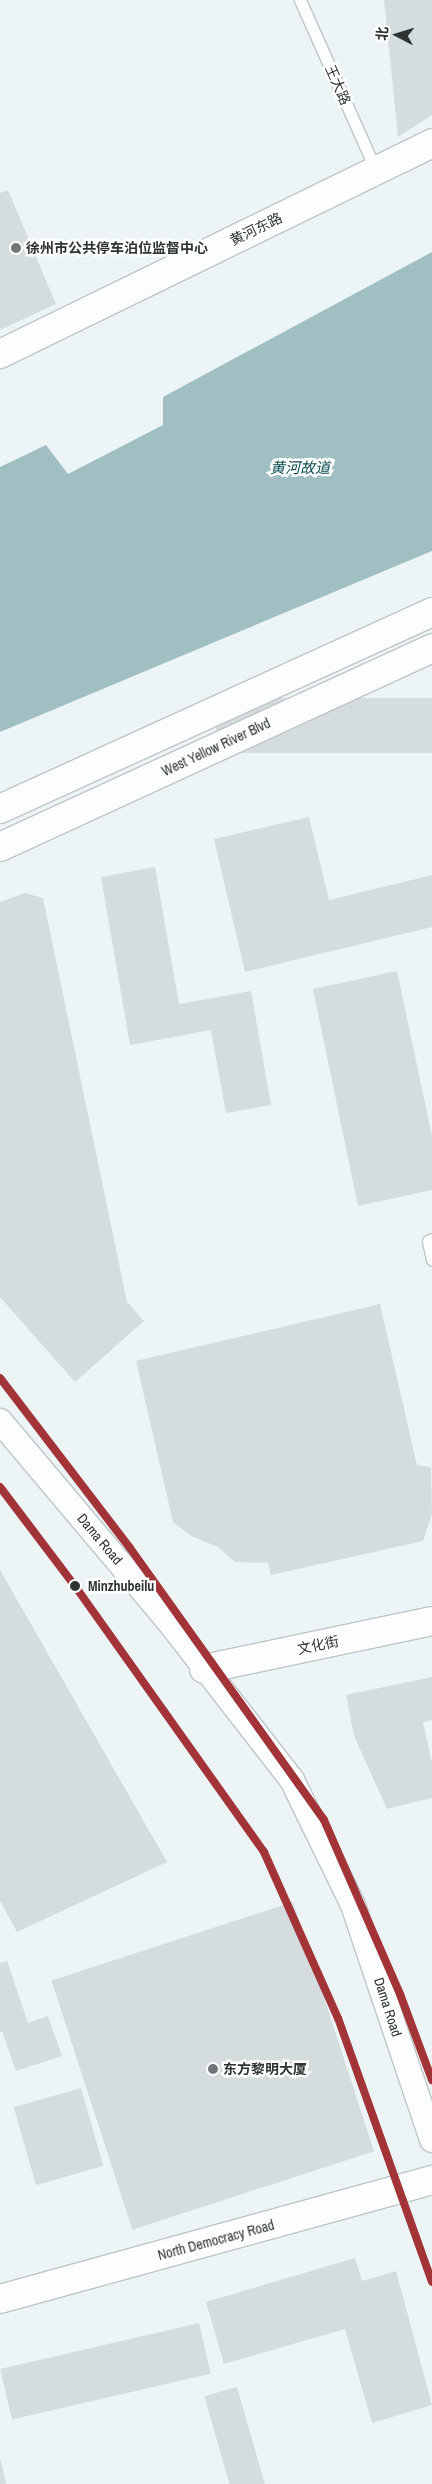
<!DOCTYPE html>
<meta charset="utf-8">
<style>
body{margin:0}
#map{position:relative;width:432px;height:2484px;overflow:hidden;background:#ecf4f6;font-family:"Archivo Narrow","Noto Sans SC",sans-serif}
div>[style]{position:absolute}
.water>*{inset:0;background:#a0bfc3}
.building>*{inset:0;background:#d5dcdd;transform-origin:0 0}
.roads{filter:drop-shadow(1px 0 #bfc6c7) drop-shadow(-1px 0 #bfc6c7) drop-shadow(0 1px #bfc6c7) drop-shadow(0 -1px #bfc6c7)}
.service>*{height:11px;margin:-5.5px;padding:0 5.5px;transform-origin:5.5px;border-radius:5.5px;background:#fcfdfe}
.minor>*{height:24px;margin:-12px;padding:0 12px;transform-origin:12px;border-radius:12px;background:#fcfdfe}
.tertiary>*{height:28px;margin:-14px;padding:0 14px;transform-origin:14px;border-radius:14px;background:#fcfdfe}
.secondary>*{height:28px;margin:-14px;padding:0 14px;transform-origin:14px;border-radius:14px;background:#fcfdfe}
.metro-1>*{height:8px;margin:-4px;padding:0 4px;transform-origin:4px;border-radius:4px;background:#a23337}
.dots>*{width:14px;height:14px;translate:-50% -50%;box-sizing:border-box;border:2px solid #fff;border-radius:50%}
span{translate:-50% -50%;white-space:nowrap;text-align:center;line-height:1.15;-webkit-text-stroke:5px #fff;paint-order:stroke}
.street-label{font-size:14px;color:#2e3434}
.poi-label{font-size:14px;color:#2e3434;font-weight:700}
.left{translate:0 -50%;text-align:left}
.stop-label{font-size:14px;color:#2e3434;font-weight:700}
.water-label{font-size:15px;color:#0a4b51;font-style:italic}
.north{position:absolute;left:372px;top:10px;width:50px;height:50px;-webkit-text-stroke:4px #fff;paint-order:stroke;rotate:275deg;font-size:14px;font-weight:700;line-height:20px;text-align:center;color:#2e3434}
.north::after{content:'';display:block;margin:auto;width:18px;height:22px;background:#2e3434;clip-path:polygon(50% 0,100% 100%,50% 72%,0 100%)}
</style>
<div id="map">
<div class="water">
<i style="clip-path:polygon(432px 252px,432px 551px,0 732px,0 467px,46px 445px,68px 474px,163px 425px,163px 397px)"></i>
</div>
<div class="building">
<i style="clip-path:polygon(384px 0,432px 0,432px 115px,398px 137px)"></i>
<i style="clip-path:polygon(8px 190px,56px 304px,0 330px,0 193px)"></i>
<i style="left:432px;top:698px;width:55px;height:216px;rotate:90deg"></i>
<i style="clip-path:polygon(309px 817px,329px 900px,432px 875px,432px 927px,245px 972px,214px 839px)"></i>
<i style="clip-path:polygon(155px 867px,179px 1004px,251px 991px,271px 1105px,226px 1113px,211px 1030px,130px 1045px,101px 877px)"></i>
<i style="clip-path:polygon(25px 893px,43px 898px,127px 1302px,144px 1321px,75px 1382px,0 1297px,0 902px)"></i>
<i style="clip-path:polygon(397px 971px,432px 1136px,432px 1190px,358px 1206px,313px 989px)"></i>
<i style="clip-path:polygon(380px 1304px,417px 1465px,431px 1467px,432px 1514px,423px 1541px,271px 1575px,268px 1563px,235px 1562px,218px 1547px,191px 1536px,173px 1522px,136px 1361px)"></i>
<i style="clip-path:polygon(0 1570px,167px 1862px,17px 1932px,0 1901px)"></i>
<i style="clip-path:polygon(432px 1677px,432px 1720px,423px 1722px,432px 1763px,432px 1798px,387px 1809px,354px 1736px,346px 1695px)"></i>
<i style="left:293px;top:1902px;width:262px;height:254px;rotate:72deg"></i>
<i style="clip-path:polygon(7px 1961px,28px 2023px,48px 2016px,62px 2056px,16px 2071px,2px 2031px,0 2032px,0 1963px)"></i>
<i style="left:81px;top:2088px;width:81px;height:70px;rotate:74deg"></i>
<i style="clip-path:polygon(355px 2258px,362px 2281px,396px 2271px,432px 2405px,372px 2423px,345px 2329px,224px 2364px,206px 2302px)"></i>
<i style="left:199px;top:2323px;width:52px;height:204px;rotate:77deg"></i>
<i style="left:237px;top:2387px;width:101px;height:34px;rotate:74deg"></i>
<i style="clip-path:polygon(0 2461px,1px 2461px,6px 2484px,0 2484px)"></i>
</div>
<div class="roads">
<div class="service">
<i style="left:300px;top:0;width:187px;rotate:66deg"></i>
<i style="left:432px;top:1239px;width:4px;rotate:153deg"></i>
<i style="left:428px;top:1241px;width:19px;rotate:78deg"></i>
</div>
<div class="minor">
<i style="left:0;top:1421px;width:258px;rotate:49.9deg"></i>
<i style="left:166px;top:1618px;width:205px;rotate:52.1deg"></i>
<i style="left:292px;top:1780px;width:139px;rotate:64deg"></i>
<i style="left:353px;top:1905px;width:248px;rotate:71.4deg"></i>
</div>
<div class="tertiary">
<i style="left:0;top:354px;width:481px;rotate:-26deg"></i>
<i style="left:204px;top:1669px;width:233px;rotate:-11.9deg"></i>
<i style="left:0;top:2299px;width:448px;rotate:-15.4deg"></i>
</div>
<div class="secondary">
<i style="left:0;top:809px;width:475px;rotate:-24.5deg"></i>
<i style="left:0;top:847px;width:476px;rotate:-24.7deg"></i>
</div>
</div>
<div class="metro-1">
<i style="left:0;top:1378px;width:214px;rotate:52.6deg"></i>
<i style="left:130px;top:1548px;width:334px;rotate:54.5deg"></i>
<i style="left:324px;top:1820px;width:190px;rotate:66.4deg"></i>
<i style="left:400px;top:1994px;width:92px;rotate:69.6deg"></i>
<i style="left:0;top:1487px;width:124px;rotate:52.9deg"></i>
<i style="left:75px;top:1586px;width:326px;rotate:54.6deg"></i>
<i style="left:264px;top:1852px;width:182px;rotate:66deg"></i>
<i style="left:338px;top:2018px;width:280px;rotate:70.4deg"></i>
</div>
<div class="dots">
<i style="left:16px;top:248px;background:#707778"></i>
<i style="left:75px;top:1586px;background:#2e3434"></i>
<i style="left:213px;top:2069px;background:#707778"></i>
</div>
<div class="street-label">
<span style="left:338px;top:85px;rotate:66deg">王大路</span>
<span style="left:256px;top:229px;rotate:-26deg">黄河东路</span>
<span style="left:216px;top:747px;rotate:-25deg">West Yellow River Blvd</span>
<span style="left:100px;top:1539px;rotate:50deg">Dama Road</span>
<span style="left:318px;top:1645px;rotate:-12deg">文化街</span>
<span style="left:388px;top:2007px;rotate:72deg">Dama Road</span>
<span style="left:216px;top:2240px;rotate:-15deg">North Democracy Road</span>
</div>
<div class="poi-label">
<span class="left" style="left:26px;top:248px">徐州市公共停车泊位监督中心</span>
<span class="left" style="left:223px;top:2069px">东方黎明大厦</span>
</div>
<div class="stop-label">
<span class="left" style="left:88px;top:1586px">Minzhubeilu</span>
</div>
<div class="water-label">
<span style="left:300px;top:468px">黄河故道</span>
</div>
<div class="north">北</div>
</div>
